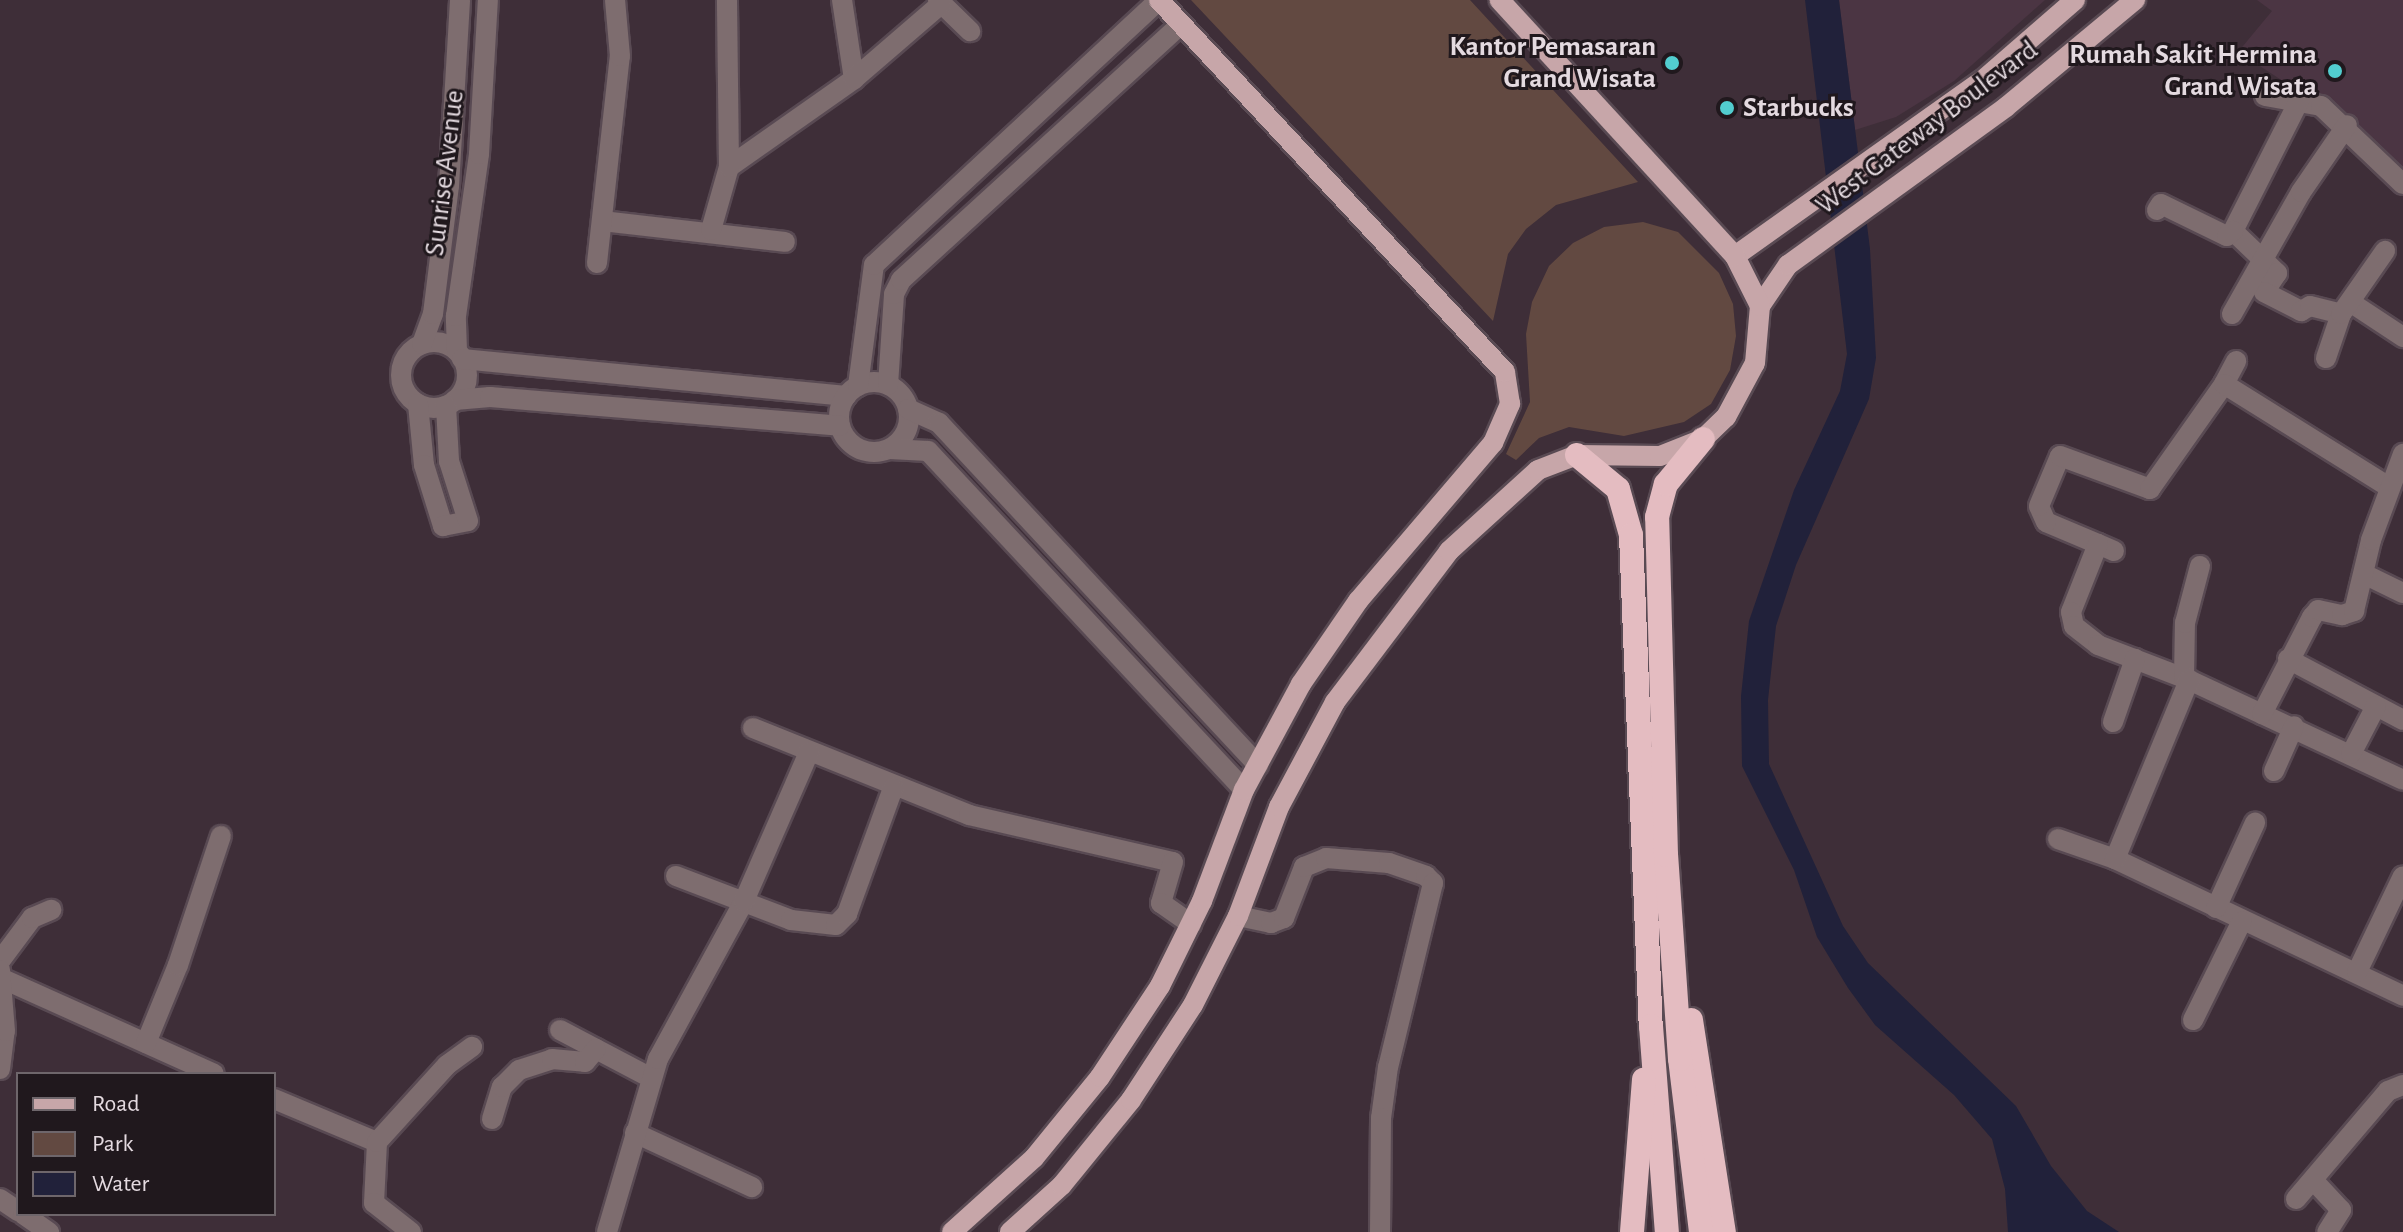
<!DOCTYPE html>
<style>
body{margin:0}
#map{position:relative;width:2403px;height:1232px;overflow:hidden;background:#3e2e38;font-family:"Alegreya Sans",sans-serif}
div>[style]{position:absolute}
.built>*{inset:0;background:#4b3543}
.green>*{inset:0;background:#624941}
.water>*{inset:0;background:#21213a}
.roads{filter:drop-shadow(2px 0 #594a53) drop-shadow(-2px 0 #594a53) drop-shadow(0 2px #594a53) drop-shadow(0 -2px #594a53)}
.minor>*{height:20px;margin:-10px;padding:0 10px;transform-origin:10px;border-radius:10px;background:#7e6d6f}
.minor>.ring{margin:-10px;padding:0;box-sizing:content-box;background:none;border:20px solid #7e6d6f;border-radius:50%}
.major>*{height:20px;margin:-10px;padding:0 10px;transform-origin:10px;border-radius:10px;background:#c7a6a9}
.highway>*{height:24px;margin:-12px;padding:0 12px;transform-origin:12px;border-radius:12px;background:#e4bcc1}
.dots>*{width:22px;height:22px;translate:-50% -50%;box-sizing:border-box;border:4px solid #20181d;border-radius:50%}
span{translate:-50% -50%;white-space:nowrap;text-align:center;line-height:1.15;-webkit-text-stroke:6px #20181d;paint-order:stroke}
.poi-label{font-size:28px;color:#e4dae0;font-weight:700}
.right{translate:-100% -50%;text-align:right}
.left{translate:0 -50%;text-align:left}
.street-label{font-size:28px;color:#e4dae0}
.legend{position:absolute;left:16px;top:1072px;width:260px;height:144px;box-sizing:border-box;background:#20181d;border:2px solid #6e666b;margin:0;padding:10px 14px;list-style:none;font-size:24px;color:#e4dae0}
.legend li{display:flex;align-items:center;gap:16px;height:40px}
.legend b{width:40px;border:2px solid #6e666b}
</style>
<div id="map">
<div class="built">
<i style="clip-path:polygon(1839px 0,2045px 0,1954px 81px,1896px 117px,1855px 130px)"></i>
<i style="clip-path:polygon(2257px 0,2403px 0,2403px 172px,2297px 90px,2238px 52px,2272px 11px)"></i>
</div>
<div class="green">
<i style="clip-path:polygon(1191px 0,1470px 0,1638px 182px,1556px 205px,1526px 229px,1508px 254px,1493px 321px)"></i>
<i style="clip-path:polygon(1643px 222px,1678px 232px,1719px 273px,1733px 304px,1736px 336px,1730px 370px,1711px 404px,1684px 422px,1624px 436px,1569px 427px,1539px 438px,1516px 460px,1506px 454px,1530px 402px,1526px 334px,1532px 302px,1549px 266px,1573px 243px,1604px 227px)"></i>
</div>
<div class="water">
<i style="clip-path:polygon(1805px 0,1839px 0,1870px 249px,1876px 358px,1869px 399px,1796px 565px,1776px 626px,1768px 700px,1769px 764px,1843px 926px,1868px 963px,2016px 1106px,2051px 1166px,2087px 1211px,2119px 1232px,2008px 1232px,2005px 1189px,1992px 1139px,1954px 1095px,1875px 1025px,1848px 988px,1817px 937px,1794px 870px,1742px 766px,1741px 696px,1749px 621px,1794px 490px,1840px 391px,1847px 354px)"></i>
</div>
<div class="roads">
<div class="minor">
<i style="left:842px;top:0;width:80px;rotate:81.4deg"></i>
<i style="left:938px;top:0;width:45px;rotate:44.1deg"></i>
<i style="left:2265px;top:96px;width:57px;rotate:10.1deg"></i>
<i style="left:2321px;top:106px;width:113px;rotate:43.6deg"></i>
<i style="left:2300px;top:99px;width:148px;rotate:116.9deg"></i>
<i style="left:2233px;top:231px;width:61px;rotate:43.7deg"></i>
<i style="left:2277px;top:273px;width:23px;rotate:124deg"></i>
<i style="left:2264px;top:292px;width:42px;rotate:27.2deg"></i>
<i style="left:2301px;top:311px;width:10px;rotate:-29deg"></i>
<i style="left:2310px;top:306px;width:32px;rotate:14deg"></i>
<i style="left:729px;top:167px;width:153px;rotate:-35.1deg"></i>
<i style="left:854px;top:79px;width:115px;rotate:-40.8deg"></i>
<i style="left:2157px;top:210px;width:7px;rotate:-56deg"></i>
<i style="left:2161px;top:204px;width:73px;rotate:25.9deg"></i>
<i style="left:2227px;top:236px;width:8px;rotate:-40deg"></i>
<i style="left:602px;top:221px;width:184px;rotate:6.5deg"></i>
<i style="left:711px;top:230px;width:66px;rotate:-74.1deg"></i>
<i style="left:729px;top:167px;width:167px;rotate:-90.7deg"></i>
<i style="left:597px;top:263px;width:208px;rotate:-83.7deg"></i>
<i style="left:620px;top:56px;width:56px;rotate:-95.1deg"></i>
<i style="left:2350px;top:302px;width:64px;rotate:33.4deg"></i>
<i style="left:2232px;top:314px;width:140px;rotate:-60.5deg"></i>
<i style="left:2301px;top:192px;width:81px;rotate:-55.5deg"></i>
<i class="ring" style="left:401px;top:342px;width:46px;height:46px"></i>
<i style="left:422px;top:344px;width:32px;rotate:-70deg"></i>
<i style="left:433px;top:314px;width:129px;rotate:-82.9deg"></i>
<i style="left:449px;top:186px;width:186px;rotate:-86.6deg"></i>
<i style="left:457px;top:351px;width:35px;rotate:-92deg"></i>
<i style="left:456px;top:316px;width:164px;rotate:-81.9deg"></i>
<i style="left:479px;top:154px;width:154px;rotate:-86.7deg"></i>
<i style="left:2326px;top:358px;width:46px;rotate:-71.2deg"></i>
<i style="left:2341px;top:314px;width:77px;rotate:-55.1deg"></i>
<i style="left:462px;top:359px;width:386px;rotate:5.5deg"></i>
<i class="ring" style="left:839px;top:382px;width:50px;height:50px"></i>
<i style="left:2224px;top:384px;width:26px;rotate:-62deg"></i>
<i style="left:888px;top:385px;width:91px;rotate:-86.2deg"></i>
<i style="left:894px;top:294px;width:16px;rotate:-63deg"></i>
<i style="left:901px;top:280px;width:379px;rotate:-42.4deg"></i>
<i style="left:858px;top:386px;width:122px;rotate:-82.5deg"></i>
<i style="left:874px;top:265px;width:389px;rotate:-42.9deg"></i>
<i style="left:455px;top:400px;width:35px;rotate:-5deg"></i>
<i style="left:490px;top:397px;width:351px;rotate:4.7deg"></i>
<i style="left:418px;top:404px;width:61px;rotate:84.4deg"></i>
<i style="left:424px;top:465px;width:64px;rotate:72.7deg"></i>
<i style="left:443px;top:526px;width:25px;rotate:-11deg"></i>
<i style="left:468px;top:521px;width:63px;rotate:-107.6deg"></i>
<i style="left:449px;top:461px;width:55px;rotate:-93.1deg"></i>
<i style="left:908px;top:409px;width:34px;rotate:24deg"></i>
<i style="left:939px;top:423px;width:468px;rotate:47deg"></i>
<i style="left:890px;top:449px;width:38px;rotate:3deg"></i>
<i style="left:928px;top:451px;width:463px;rotate:47deg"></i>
<i style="left:2098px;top:544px;width:56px;rotate:-157.1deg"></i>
<i style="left:2046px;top:522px;width:17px;rotate:-114deg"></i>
<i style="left:2039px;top:506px;width:54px;rotate:-67.2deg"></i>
<i style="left:2060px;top:456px;width:96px;rotate:20.1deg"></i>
<i style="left:2150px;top:489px;width:128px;rotate:-54.8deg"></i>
<i style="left:2224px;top:384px;width:195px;rotate:32deg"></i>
<i style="left:2114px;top:551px;width:17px;rotate:-156deg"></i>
<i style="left:2098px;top:544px;width:73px;rotate:111.7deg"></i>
<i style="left:2071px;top:612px;width:14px;rotate:78deg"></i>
<i style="left:2074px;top:626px;width:31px;rotate:38deg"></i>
<i style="left:2098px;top:645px;width:97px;rotate:21deg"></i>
<i style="left:2189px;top:680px;width:236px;rotate:25deg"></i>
<i style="left:2366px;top:575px;width:41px;rotate:25.9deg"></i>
<i style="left:2288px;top:659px;width:130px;rotate:27.9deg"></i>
<i style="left:2184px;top:678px;width:55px;rotate:-89deg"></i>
<i style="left:2185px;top:623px;width:59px;rotate:-75.3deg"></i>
<i style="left:2262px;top:714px;width:109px;rotate:-62.7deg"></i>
<i style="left:2312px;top:617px;width:9px;rotate:-49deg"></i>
<i style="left:2318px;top:610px;width:25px;rotate:12deg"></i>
<i style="left:2342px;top:615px;width:13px;rotate:-18deg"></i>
<i style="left:2354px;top:611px;width:73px;rotate:-76.5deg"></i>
<i style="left:2371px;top:540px;width:92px;rotate:-69.6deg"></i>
<i style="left:2113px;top:722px;width:67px;rotate:-70.8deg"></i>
<i style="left:753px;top:728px;width:233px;rotate:21.9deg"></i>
<i style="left:969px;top:815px;width:209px;rotate:13deg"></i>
<i style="left:1173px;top:862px;width:43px;rotate:106.3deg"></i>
<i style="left:1161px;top:903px;width:37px;rotate:35deg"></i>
<i style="left:2351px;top:754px;width:54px;rotate:-62.5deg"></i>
<i style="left:2274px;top:771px;width:49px;rotate:-66deg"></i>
<i style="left:2058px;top:839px;width:60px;rotate:19.3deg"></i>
<i style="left:2115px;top:859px;width:319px;rotate:25.4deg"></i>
<i style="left:2115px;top:859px;width:194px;rotate:-67.5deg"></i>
<i style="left:676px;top:876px;width:123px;rotate:20.9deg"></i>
<i style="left:791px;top:920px;width:45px;rotate:6.3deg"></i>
<i style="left:836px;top:925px;width:16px;rotate:-45deg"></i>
<i style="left:847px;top:914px;width:134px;rotate:-69.9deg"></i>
<i style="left:2216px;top:908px;width:94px;rotate:-65.4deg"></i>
<i style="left:1238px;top:916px;width:34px;rotate:12deg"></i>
<i style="left:1271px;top:923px;width:14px;rotate:-21deg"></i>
<i style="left:1284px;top:918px;width:55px;rotate:-68.6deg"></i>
<i style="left:1304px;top:867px;width:24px;rotate:-22deg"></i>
<i style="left:1326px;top:858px;width:63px;rotate:4.5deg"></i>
<i style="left:1389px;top:863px;width:39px;rotate:19deg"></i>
<i style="left:1426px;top:876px;width:10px;rotate:45deg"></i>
<i style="left:1433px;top:883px;width:189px;rotate:103.7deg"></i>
<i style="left:1388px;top:1067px;width:51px;rotate:97.8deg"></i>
<i style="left:1381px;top:1118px;width:114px;rotate:90.5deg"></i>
<i style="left:0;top:961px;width:54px;rotate:-53.3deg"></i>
<i style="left:32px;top:918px;width:21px;rotate:-23deg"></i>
<i style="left:2357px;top:972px;width:106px;rotate:-64.4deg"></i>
<i style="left:3px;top:979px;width:231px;rotate:24.2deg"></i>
<i style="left:2193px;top:1020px;width:110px;rotate:-63.7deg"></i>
<i style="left:560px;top:1030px;width:103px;rotate:27.8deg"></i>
<i style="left:146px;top:1043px;width:84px;rotate:-67.7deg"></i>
<i style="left:178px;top:965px;width:136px;rotate:-71.6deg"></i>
<i style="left:0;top:1069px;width:38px;rotate:-83deg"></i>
<i style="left:5px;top:1031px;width:61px;rotate:-94.7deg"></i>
<i style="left:274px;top:1099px;width:112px;rotate:22.7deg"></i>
<i style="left:377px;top:1142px;width:61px;rotate:92.8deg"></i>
<i style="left:374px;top:1203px;width:47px;rotate:38.1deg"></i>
<i style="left:492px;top:1119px;width:34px;rotate:-73deg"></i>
<i style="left:502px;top:1087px;width:24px;rotate:-45deg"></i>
<i style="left:519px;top:1070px;width:35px;rotate:-18deg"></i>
<i style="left:552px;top:1059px;width:33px;rotate:5deg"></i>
<i style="left:585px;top:1062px;width:17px;rotate:-50deg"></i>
<i style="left:635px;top:1133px;width:129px;rotate:24.8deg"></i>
<i style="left:377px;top:1142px;width:104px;rotate:-47.7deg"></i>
<i style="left:447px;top:1065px;width:31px;rotate:-36deg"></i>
<i style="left:2313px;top:1180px;width:41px;rotate:47deg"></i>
<i style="left:2341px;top:1210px;width:26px;rotate:122deg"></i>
<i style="left:0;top:1199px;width:22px;rotate:34deg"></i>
<i style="left:2296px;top:1199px;width:142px;rotate:-49.6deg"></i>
<i style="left:2388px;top:1091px;width:16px;rotate:-22deg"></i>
<i style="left:23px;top:1214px;width:32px;rotate:35deg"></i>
<i style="left:607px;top:1232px;width:180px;rotate:-73.6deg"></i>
<i style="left:658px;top:1059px;width:180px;rotate:-61.4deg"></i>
<i style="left:744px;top:901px;width:163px;rotate:-66.4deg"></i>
</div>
<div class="major">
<i style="left:1735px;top:256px;width:304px;rotate:-35.4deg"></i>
<i style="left:1983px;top:80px;width:122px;rotate:-41deg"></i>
<i style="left:1760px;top:306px;width:50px;rotate:-55.7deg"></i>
<i style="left:1788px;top:265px;width:269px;rotate:-35.9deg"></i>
<i style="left:2006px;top:107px;width:168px;rotate:-39.7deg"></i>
<i style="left:952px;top:1232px;width:110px;rotate:-42.1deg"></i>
<i style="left:1034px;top:1158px;width:104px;rotate:-50.8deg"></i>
<i style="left:1100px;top:1077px;width:109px;rotate:-56.6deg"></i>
<i style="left:1160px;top:986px;width:95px;rotate:-63.7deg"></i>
<i style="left:1202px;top:901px;width:119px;rotate:-69.3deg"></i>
<i style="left:1244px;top:790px;width:120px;rotate:-61.7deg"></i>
<i style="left:1301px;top:684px;width:101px;rotate:-55.5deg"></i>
<i style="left:1358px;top:601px;width:208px;rotate:-49.5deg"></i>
<i style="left:1493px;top:443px;width:43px;rotate:-66.4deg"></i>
<i style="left:1510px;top:404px;width:32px;rotate:-99deg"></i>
<i style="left:1505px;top:372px;width:508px;rotate:-132.93deg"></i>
<i style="left:1010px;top:1232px;width:70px;rotate:-42.1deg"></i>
<i style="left:1062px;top:1185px;width:109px;rotate:-50.9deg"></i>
<i style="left:1131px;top:1100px;width:113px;rotate:-56.9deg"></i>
<i style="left:1193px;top:1005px;width:100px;rotate:-63.2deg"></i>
<i style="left:1238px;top:916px;width:116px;rotate:-69.4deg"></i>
<i style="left:1279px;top:807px;width:119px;rotate:-61.9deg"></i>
<i style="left:1335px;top:702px;width:189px;rotate:-52.9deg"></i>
<i style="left:1449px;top:551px;width:120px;rotate:-42.3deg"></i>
<i style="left:1538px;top:470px;width:42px;rotate:-21deg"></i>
<i style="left:1577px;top:455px;width:83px;rotate:0.7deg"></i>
<i style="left:1660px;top:456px;width:46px;rotate:-21.6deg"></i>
<i style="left:1703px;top:439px;width:32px;rotate:-44deg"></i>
<i style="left:1726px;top:417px;width:61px;rotate:-61.8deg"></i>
<i style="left:1755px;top:363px;width:57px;rotate:-85deg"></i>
<i style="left:1760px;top:306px;width:56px;rotate:-116.6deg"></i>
<i style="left:1735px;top:256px;width:348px;rotate:-132.6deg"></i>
</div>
<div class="highway">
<i style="left:1577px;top:455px;width:53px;rotate:39.7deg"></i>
<i style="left:1618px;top:489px;width:48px;rotate:74.2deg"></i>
<i style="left:1631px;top:535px;width:491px;rotate:87.7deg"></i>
<i style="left:1651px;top:1026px;width:207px;rotate:85.6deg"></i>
<i style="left:1691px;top:1020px;width:215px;rotate:81.2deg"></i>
<i style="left:1632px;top:1232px;width:153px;rotate:-85.5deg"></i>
<i style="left:1701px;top:1232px;width:174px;rotate:-96.9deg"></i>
<i style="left:1680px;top:1059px;width:204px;rotate:-93.9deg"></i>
<i style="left:1666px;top:855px;width:338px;rotate:-91.5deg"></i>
<i style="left:1657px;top:517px;width:34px;rotate:-75deg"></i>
<i style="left:1666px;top:484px;width:58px;rotate:-50.6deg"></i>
</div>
</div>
<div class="dots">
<i style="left:1672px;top:63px;background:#52cdcf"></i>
<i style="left:2335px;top:71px;background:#52cdcf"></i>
<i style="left:1727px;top:108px;background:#52cdcf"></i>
</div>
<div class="poi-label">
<span class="right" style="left:1656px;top:63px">Kantor Pemasaran<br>Grand Wisata</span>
<span class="right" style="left:2317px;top:71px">Rumah Sakit Hermina<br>Grand Wisata</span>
<span class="left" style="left:1743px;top:108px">Starbucks</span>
</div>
<div class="street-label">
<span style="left:1927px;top:128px;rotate:-37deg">West Gateway Boulevard</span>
<span style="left:445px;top:173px;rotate:-83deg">Sunrise Avenue</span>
</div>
<ul class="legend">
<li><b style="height:10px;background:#c7a6a9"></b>Road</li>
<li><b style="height:22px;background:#624941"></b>Park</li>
<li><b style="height:22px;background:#21213a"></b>Water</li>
</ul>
</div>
